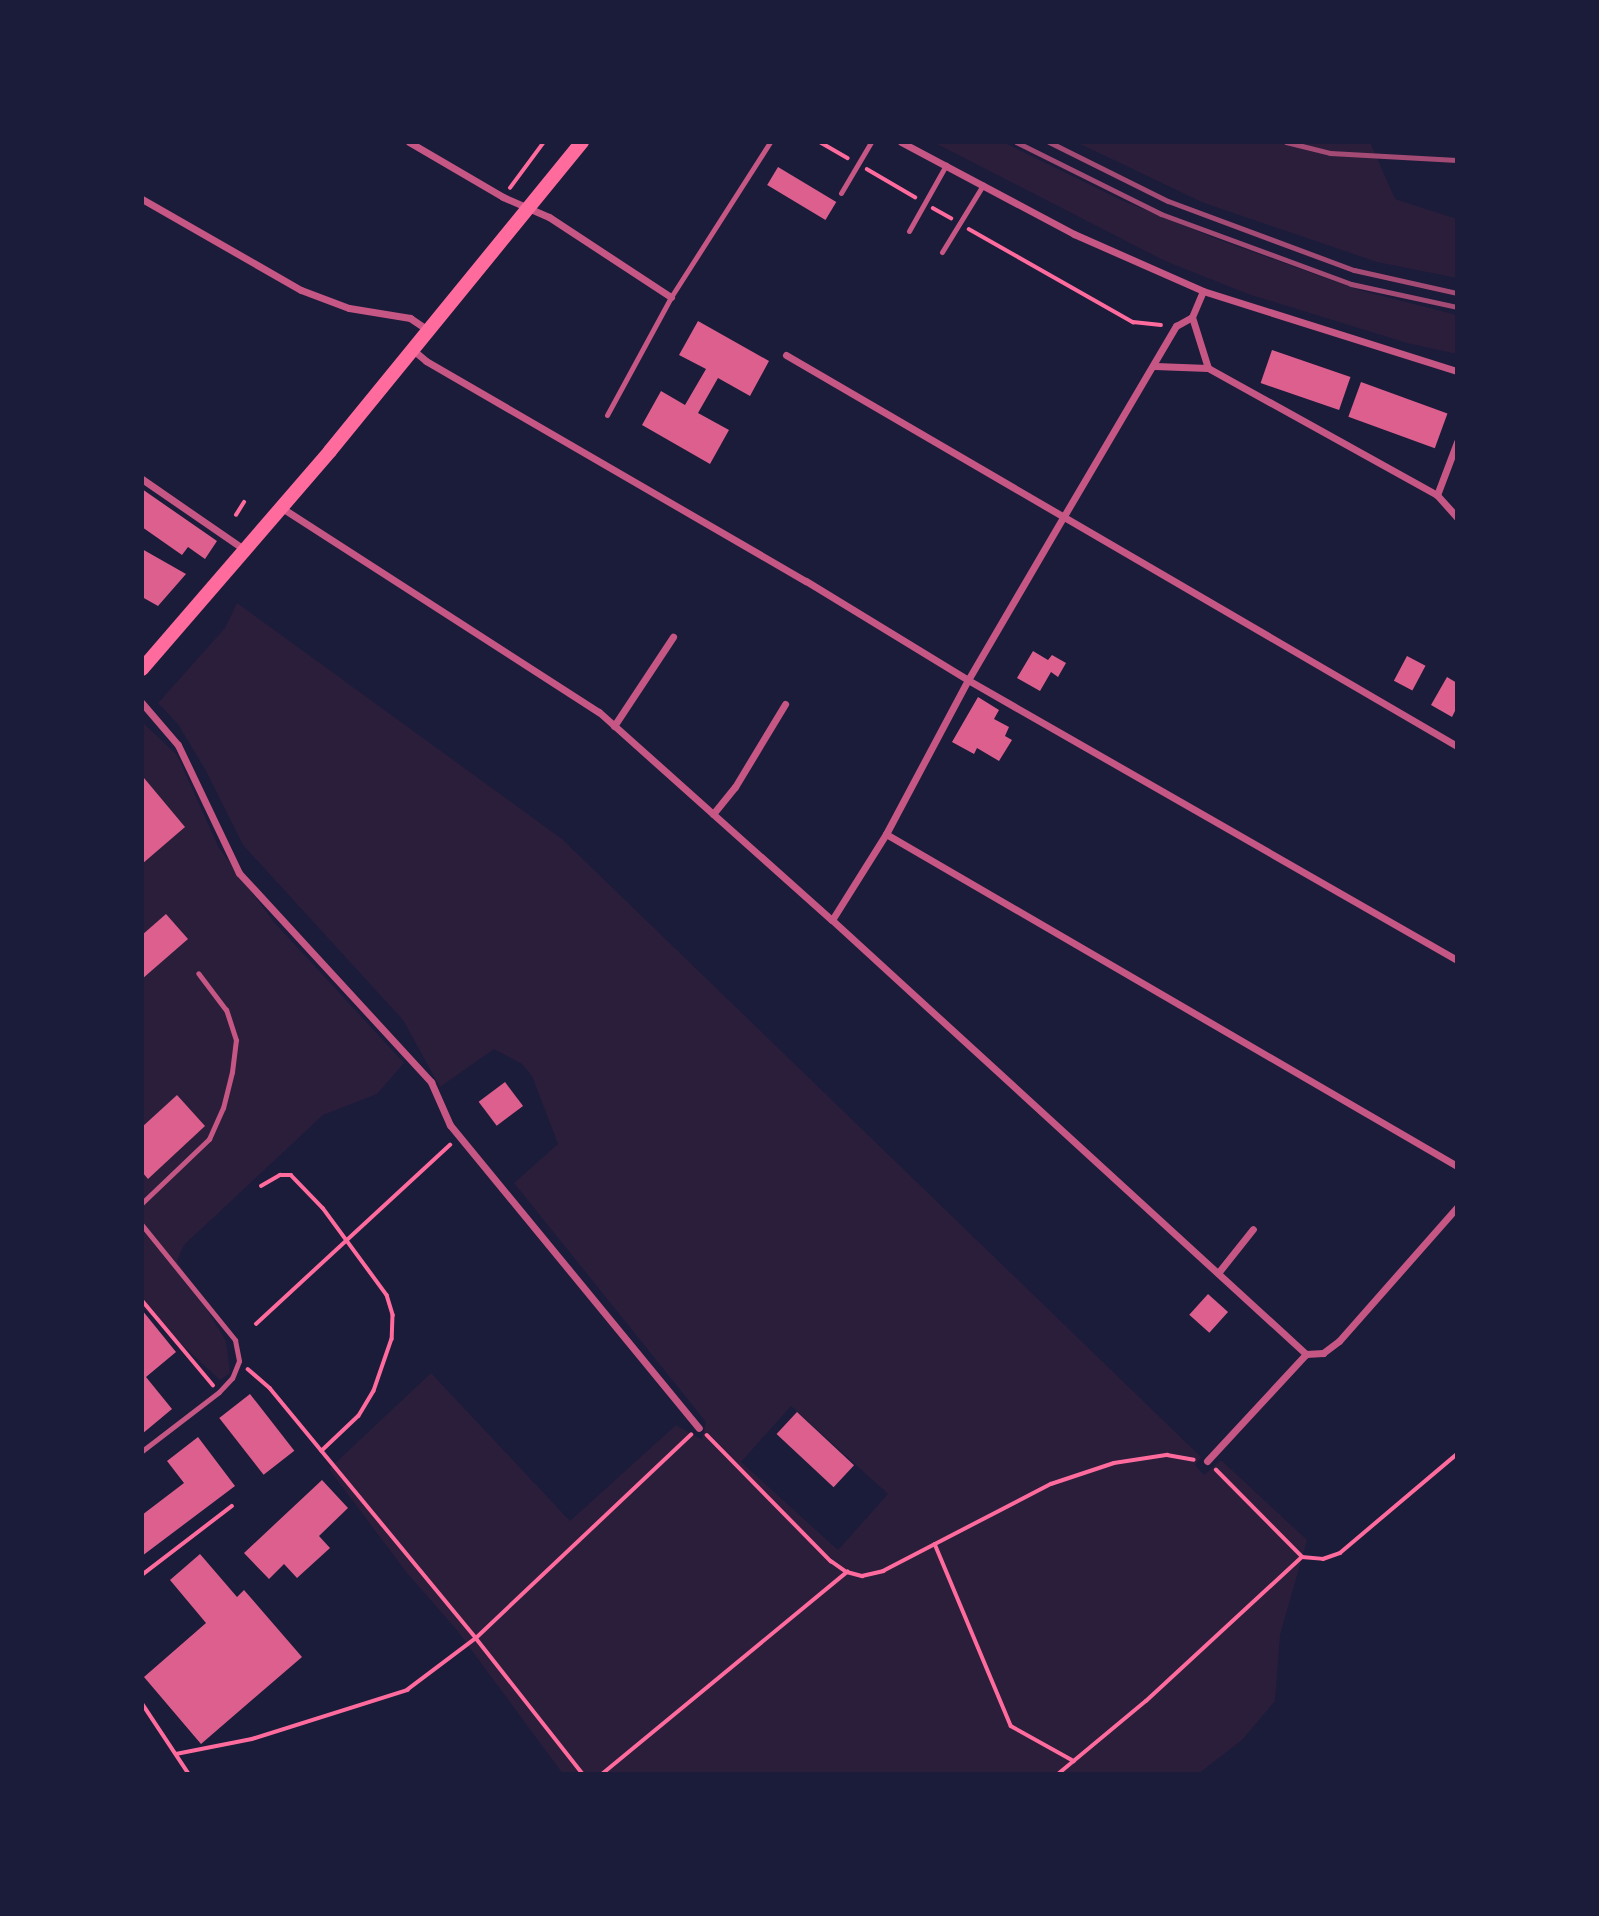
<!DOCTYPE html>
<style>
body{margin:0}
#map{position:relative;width:1599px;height:1916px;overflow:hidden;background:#1b1b3a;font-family:Arial,sans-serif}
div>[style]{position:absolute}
.green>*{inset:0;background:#2a1e3b}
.building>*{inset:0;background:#dd5f8e;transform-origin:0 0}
.path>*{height:3.5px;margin:-1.75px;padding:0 1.75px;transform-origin:1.75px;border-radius:1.75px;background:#ff6b9d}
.service>*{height:5px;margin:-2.5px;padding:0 2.5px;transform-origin:2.5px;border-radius:2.5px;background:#c65784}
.minor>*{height:7px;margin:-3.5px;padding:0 3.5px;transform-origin:3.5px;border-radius:3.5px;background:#c65784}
.secondary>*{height:14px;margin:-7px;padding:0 7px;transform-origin:7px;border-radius:7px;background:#ff6b9d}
.rail>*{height:5px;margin:-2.5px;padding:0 2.5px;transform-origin:2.5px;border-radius:2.5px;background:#a44b75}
span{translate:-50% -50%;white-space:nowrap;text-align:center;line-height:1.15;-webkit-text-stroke:6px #1b1b3a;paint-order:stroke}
.frame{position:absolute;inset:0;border:144px solid #1b1b3a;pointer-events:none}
</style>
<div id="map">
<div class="green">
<i style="clip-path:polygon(933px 142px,1003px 142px,1121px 200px,1217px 239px,1359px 290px,1457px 315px,1457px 354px,1407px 343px,1248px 294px,1165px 261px)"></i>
<i style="clip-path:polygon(1076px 142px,1370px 142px,1395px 199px,1457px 219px,1457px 278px,1377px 262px,1204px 203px)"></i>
<i style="clip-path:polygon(evenodd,237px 603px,562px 839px,1201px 1457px,1195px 1465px,1204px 1475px,1221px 1460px,1307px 1540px,1280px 1635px,1275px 1701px,1242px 1740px,1198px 1774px,563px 1774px,456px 1629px,407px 1573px,329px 1469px,431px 1373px,570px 1521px,676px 1425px,702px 1440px,706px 1422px,514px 1183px,558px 1144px,532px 1076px,522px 1064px,494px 1049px,440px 1087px,403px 1020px,243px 845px,205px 769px,178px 724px,158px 703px,225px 628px,237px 603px,791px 1406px,888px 1494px,838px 1550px,741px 1462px,791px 1406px)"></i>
<i style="clip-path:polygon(142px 722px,177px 755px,219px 848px,273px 921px,404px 1063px,377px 1094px,323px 1115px,184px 1245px,177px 1261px,226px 1341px,230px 1373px,220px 1380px,142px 1307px)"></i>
</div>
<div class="building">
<i style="left:778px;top:167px;width:68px;height:21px;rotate:31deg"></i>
<i style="clip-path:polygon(698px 321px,769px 361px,750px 396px,718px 378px,698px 413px,729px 430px,710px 464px,642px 425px,661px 391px,685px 405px,706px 369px,679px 355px)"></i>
<i style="left:1272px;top:350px;width:83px;height:35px;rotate:19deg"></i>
<i style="left:1361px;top:382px;width:92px;height:37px;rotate:20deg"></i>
<i style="clip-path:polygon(142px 489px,217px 541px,205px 559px,188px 547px,182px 555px,142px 527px)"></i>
<i style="clip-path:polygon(142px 549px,186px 574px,158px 606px,142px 597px)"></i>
<i style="clip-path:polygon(1033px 651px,1048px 660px,1052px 655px,1066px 663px,1058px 677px,1051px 672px,1040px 691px,1017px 678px)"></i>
<i style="left:1407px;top:656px;width:21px;height:28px;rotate:28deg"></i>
<i style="clip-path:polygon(1447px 677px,1457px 683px,1457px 707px,1452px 717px,1431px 705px)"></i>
<i style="clip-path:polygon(978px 697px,999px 710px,994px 719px,1009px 727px,1005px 736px,1012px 740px,999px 761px,977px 748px,974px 754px,952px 742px)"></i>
<i style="clip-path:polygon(144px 778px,185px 827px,142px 864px,142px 780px)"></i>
<i style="clip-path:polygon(166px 914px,188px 939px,142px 979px,142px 935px)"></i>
<i style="left:505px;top:1082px;width:30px;height:33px;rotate:53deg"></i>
<i style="clip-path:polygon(177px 1095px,205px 1126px,148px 1179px,142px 1172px,142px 1127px)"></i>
<i style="left:1208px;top:1294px;width:27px;height:28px;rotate:42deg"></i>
<i style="clip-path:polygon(142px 1310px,176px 1352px,146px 1377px,172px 1409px,142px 1434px)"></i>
<i style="left:250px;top:1394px;width:72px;height:39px;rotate:52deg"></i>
<i style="left:797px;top:1412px;width:78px;height:30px;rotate:43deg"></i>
<i style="clip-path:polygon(198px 1437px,235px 1486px,142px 1556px,142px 1515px,184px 1483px,167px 1461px)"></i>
<i style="clip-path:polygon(322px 1480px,348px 1508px,319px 1536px,330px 1548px,297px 1578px,284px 1564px,269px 1579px,244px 1553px)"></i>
<i style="clip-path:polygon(200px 1554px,237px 1597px,244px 1590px,302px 1657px,201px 1744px,144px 1677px,206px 1623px,170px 1580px)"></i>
</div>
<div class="path">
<i style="left:820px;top:142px;width:32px;rotate:30deg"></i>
<i style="left:867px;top:169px;width:56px;rotate:30.3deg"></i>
<i style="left:510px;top:188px;width:57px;rotate:-53.5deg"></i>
<i style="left:933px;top:208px;width:21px;rotate:29deg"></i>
<i style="left:969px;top:229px;width:189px;rotate:29.6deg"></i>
<i style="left:1133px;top:322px;width:28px;rotate:6deg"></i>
<i style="left:236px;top:515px;width:15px;rotate:-58deg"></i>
<i style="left:261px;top:1186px;width:22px;rotate:-30deg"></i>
<i style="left:280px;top:1175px;width:11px"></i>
<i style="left:291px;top:1175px;width:46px;rotate:45.9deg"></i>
<i style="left:323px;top:1208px;width:108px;rotate:53.7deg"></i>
<i style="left:387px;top:1295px;width:21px;rotate:73deg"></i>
<i style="left:393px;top:1315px;width:24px;rotate:92deg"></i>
<i style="left:392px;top:1339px;width:55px;rotate:109.1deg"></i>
<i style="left:374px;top:1391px;width:29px;rotate:121deg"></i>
<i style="left:359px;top:1416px;width:51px;rotate:136.6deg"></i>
<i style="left:142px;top:1300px;width:111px;rotate:50.1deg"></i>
<i style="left:256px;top:1324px;width:264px;rotate:-42.7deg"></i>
<i style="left:248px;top:1369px;width:29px;rotate:41deg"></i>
<i style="left:270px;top:1388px;width:324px;rotate:50.5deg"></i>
<i style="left:476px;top:1638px;width:173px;rotate:51.8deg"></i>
<i style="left:707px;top:1435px;width:177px;rotate:45.5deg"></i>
<i style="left:831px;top:1561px;width:19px;rotate:35deg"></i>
<i style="left:847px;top:1572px;width:16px;rotate:15deg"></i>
<i style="left:862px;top:1576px;width:22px;rotate:-13deg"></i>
<i style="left:883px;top:1571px;width:189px;rotate:-27.4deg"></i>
<i style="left:1051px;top:1484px;width:66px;rotate:-18.4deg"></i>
<i style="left:1114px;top:1463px;width:54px;rotate:-8.6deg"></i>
<i style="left:1167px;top:1455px;width:27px;rotate:10deg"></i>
<i style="left:935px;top:1544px;width:197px;rotate:67.3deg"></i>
<i style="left:1011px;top:1726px;width:72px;rotate:29.1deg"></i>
<i style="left:1302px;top:1557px;width:21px;rotate:5deg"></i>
<i style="left:1323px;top:1559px;width:18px;rotate:-19deg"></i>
<i style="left:1340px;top:1553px;width:153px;rotate:-40.2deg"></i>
<i style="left:142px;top:1575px;width:113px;rotate:-37.5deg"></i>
<i style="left:142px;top:1703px;width:85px;rotate:56.5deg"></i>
<i style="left:176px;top:1754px;width:77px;rotate:-11.2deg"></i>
<i style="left:252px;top:1739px;width:163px;rotate:-17.5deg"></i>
<i style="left:407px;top:1690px;width:86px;rotate:-37deg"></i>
<i style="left:476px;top:1638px;width:296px;rotate:-43.4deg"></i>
<i style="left:602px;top:1774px;width:318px;rotate:-39.5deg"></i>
<i style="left:1058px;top:1774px;width:114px;rotate:-39.7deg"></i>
<i style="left:1146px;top:1701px;width:212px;rotate:-42.7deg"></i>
<i style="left:1302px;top:1557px;width:122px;rotate:-134.7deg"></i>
</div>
<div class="service">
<i style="left:841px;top:193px;width:59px;rotate:-59.5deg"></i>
<i style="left:909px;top:231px;width:76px;rotate:-60.7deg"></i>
<i style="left:942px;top:252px;width:79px;rotate:-58.5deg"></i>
<i style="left:607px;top:415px;width:134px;rotate:-61.5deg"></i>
<i style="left:671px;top:297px;width:184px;rotate:-57.4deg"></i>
<i style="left:142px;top:1203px;width:93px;rotate:-43.7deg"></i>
<i style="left:209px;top:1139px;width:34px;rotate:-66deg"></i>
<i style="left:223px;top:1108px;width:37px;rotate:-76deg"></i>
<i style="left:232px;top:1072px;width:32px;rotate:-83deg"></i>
<i style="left:236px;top:1040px;width:32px;rotate:-108deg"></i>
<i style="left:226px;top:1010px;width:46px;rotate:-127.1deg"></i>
<i style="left:142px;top:1225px;width:148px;rotate:51deg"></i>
<i style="left:235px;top:1340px;width:21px;rotate:79deg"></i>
<i style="left:239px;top:1361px;width:18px;rotate:112deg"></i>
<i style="left:232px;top:1378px;width:19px;rotate:133deg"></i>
<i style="left:219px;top:1392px;width:97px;rotate:142.5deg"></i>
</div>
<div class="minor">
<i style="left:409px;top:142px;width:109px;rotate:30.3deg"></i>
<i style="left:503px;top:197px;width:50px;rotate:23.5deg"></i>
<i style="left:549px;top:217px;width:146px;rotate:33.3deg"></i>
<i style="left:901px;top:142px;width:196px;rotate:28deg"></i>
<i style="left:1074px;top:234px;width:141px;rotate:23.8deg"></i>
<i style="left:1203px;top:291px;width:266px;rotate:17.5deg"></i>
<i style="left:142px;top:199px;width:183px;rotate:29.8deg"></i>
<i style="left:301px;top:290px;width:51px;rotate:20.6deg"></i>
<i style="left:349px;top:308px;width:62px;rotate:9.3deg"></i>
<i style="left:410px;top:318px;width:23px;rotate:34deg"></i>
<i style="left:1192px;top:317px;width:53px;rotate:72.6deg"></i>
<i style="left:1208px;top:368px;width:262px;rotate:29deg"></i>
<i style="left:1437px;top:495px;width:30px;rotate:48deg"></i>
<i style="left:413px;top:350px;width:17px;rotate:40deg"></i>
<i style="left:426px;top:361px;width:439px;rotate:30.1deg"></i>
<i style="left:806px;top:581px;width:190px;rotate:31.4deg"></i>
<i style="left:968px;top:680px;width:563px;rotate:29.8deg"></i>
<i style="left:786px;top:355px;width:777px;rotate:30.23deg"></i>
<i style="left:1155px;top:366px;width:53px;rotate:2.2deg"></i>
<i style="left:142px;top:479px;width:125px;rotate:34.6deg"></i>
<i style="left:1437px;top:495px;width:57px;rotate:-69.3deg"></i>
<i style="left:282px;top:508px;width:377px;rotate:32.8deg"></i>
<i style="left:599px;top:712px;width:312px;rotate:41.8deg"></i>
<i style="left:832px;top:920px;width:643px;rotate:42.48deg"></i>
<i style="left:142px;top:703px;width:55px;rotate:49.4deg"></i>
<i style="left:178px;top:745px;width:142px;rotate:64.5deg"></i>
<i style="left:239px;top:873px;width:284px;rotate:47.4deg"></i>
<i style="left:431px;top:1082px;width:47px;rotate:66.2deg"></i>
<i style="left:450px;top:1125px;width:392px;rotate:50.6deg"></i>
<i style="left:614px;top:726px;width:107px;rotate:-56.5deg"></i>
<i style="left:713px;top:814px;width:35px;rotate:-51deg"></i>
<i style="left:735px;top:787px;width:97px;rotate:-58.9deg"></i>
<i style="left:886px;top:834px;width:661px;rotate:30.18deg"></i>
<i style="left:832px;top:920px;width:102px;rotate:-57.9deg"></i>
<i style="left:886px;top:834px;width:174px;rotate:-62deg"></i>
<i style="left:968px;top:680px;width:190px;rotate:-59.7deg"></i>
<i style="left:1064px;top:516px;width:221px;rotate:-59.5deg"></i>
<i style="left:1176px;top:326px;width:18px;rotate:-29deg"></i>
<i style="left:1192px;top:317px;width:28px;rotate:-67deg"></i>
<i style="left:1218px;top:1273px;width:56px;rotate:-51.5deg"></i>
<i style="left:1207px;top:1461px;width:146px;rotate:-47.2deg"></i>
<i style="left:1306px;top:1354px;width:17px;rotate:-3deg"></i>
<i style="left:1323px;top:1353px;width:20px;rotate:-37deg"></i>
<i style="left:1339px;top:1341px;width:179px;rotate:-48.6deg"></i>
</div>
<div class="secondary">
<i style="left:142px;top:669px;width:288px;rotate:-49.2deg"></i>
<i style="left:330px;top:451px;width:399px;rotate:-50.8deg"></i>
</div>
<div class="rail">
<i style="left:1016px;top:142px;width:162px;rotate:26.4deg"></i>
<i style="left:1161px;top:214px;width:202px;rotate:20.2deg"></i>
<i style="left:1351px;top:284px;width:108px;rotate:12.2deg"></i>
<i style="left:1049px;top:142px;width:133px;rotate:26.4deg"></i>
<i style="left:1168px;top:201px;width:198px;rotate:20.4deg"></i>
<i style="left:1354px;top:270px;width:106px;rotate:12.6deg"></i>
<i style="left:1286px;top:142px;width:45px;rotate:14deg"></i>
<i style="left:1330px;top:153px;width:127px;rotate:3.2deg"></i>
</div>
<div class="frame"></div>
</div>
